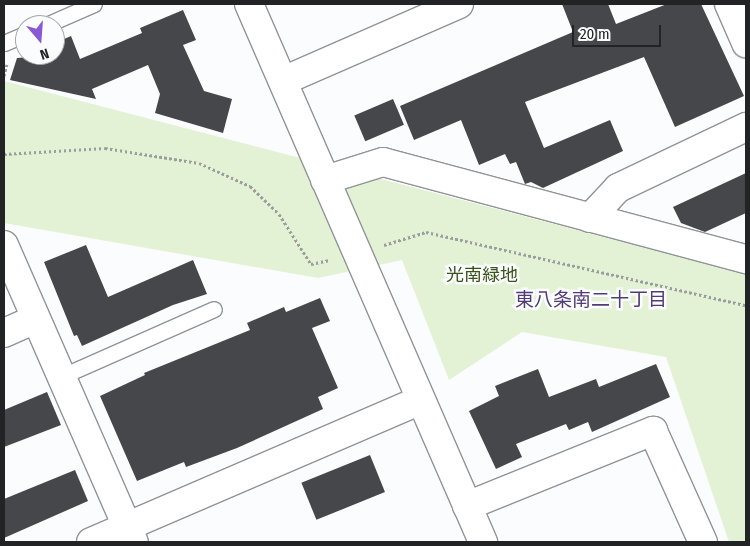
<!DOCTYPE html>
<meta charset="utf-8">
<style>
body{margin:0}
#map{position:relative;width:750px;height:546px;overflow:hidden;background:#fafcfe;font-family:"Fira Sans Condensed","Noto Sans JP",sans-serif}
div>[style]{position:absolute}
.green>*{inset:0;background:#e3f2d4}
.building>*{inset:0;background:#45474a;transform-origin:0 0}
.path>*{height:3px;margin-top:-1.5px;transform-origin:0;background:repeating-linear-gradient(90deg,#9c9d9f 0 2.5px,transparent 0 5px)}
.roads{filter:drop-shadow(1px 0 #919498) drop-shadow(-1px 0 #919498) drop-shadow(0 1px #919498) drop-shadow(0 -1px #919498)}
.lane>*{height:15px;margin:-7.5px;padding:0 7.5px;transform-origin:7.5px;border-radius:7.5px;background:#fff}
.street>*{height:28px;margin:-14px;padding:0 14px;transform-origin:14px;border-radius:14px;background:#fff}
.secondary>*{height:28px;margin:-14px;padding:0 14px;transform-origin:14px;border-radius:14px;background:#fff}
span{translate:-50% -50%;white-space:nowrap;text-align:center;line-height:1.15;-webkit-text-stroke:5px #fafcfe;paint-order:stroke}
.park-label{font-size:18px;color:#3a5319}
.neighbourhood-label{font-size:19px;color:#523c78}
.frame{position:absolute;inset:0;border:5px solid #222325;pointer-events:none}
.north{position:absolute;left:15px;top:15px;width:50px;height:50px;box-sizing:border-box;background:#fafcfe;border:1px solid #a4a5a7;border-radius:50%;rotate:162deg;font-size:14px;font-weight:700;line-height:20px;text-align:center;color:#222325}
.north::after{content:'';display:block;margin:auto;width:18px;height:22px;background:#8959d3;clip-path:polygon(50% 0,100% 100%,50% 72%,0 100%)}
.scale{position:absolute;left:572px;top:25px;width:89px;height:22px;box-sizing:border-box;border:2px solid #222325;border-top:0;padding-left:6px;font-size:15px;line-height:18px;white-space:nowrap;color:#222325;-webkit-text-stroke:4px #fafcfe;paint-order:stroke}
</style>
<div id="map">
<div class="green">
<i style="clip-path:polygon(4px 81px,746px 274px,746px 542px,729px 542px,666px 357px,522px 332px,449px 380px,402px 260px,318px 278px,4px 223px)"></i>
</div>
<div class="building">
<i style="clip-path:polygon(562px 4px,608px 4px,616px 24px,667px 4px,701px 4px,744px 96px,675px 127px,644px 57px,525px 102px,544px 148px,610px 120px,623px 151px,543px 188px,531px 182px,525px 184px,516px 162px,510px 164px,505px 154px,479px 165px,461px 120px,414px 140px,400px 106px,573px 32px)"></i>
<i style="clip-path:polygon(183px 10px,196px 40px,183px 45px,204px 91px,232px 99px,223px 133px,155px 113px,160px 94px,148px 65px,92px 89px,96px 99px,10px 80px,17px 58px,55px 55px,55px 43px,71px 36px,80px 59px,142px 33px,140px 28px)"></i>
<i style="left:393px;top:99px;width:28px;height:42px;rotate:67deg"></i>
<i style="clip-path:polygon(746px 173px,746px 213px,705px 232px,681px 223px,673px 207px)"></i>
<i style="clip-path:polygon(86px 245px,108px 297px,193px 260px,207px 294px,173px 305px,82px 346px,77px 335px,74px 336px,44px 262px)"></i>
<i style="clip-path:polygon(320px 298px,330px 321px,312px 328px,338px 388px,318px 397px,323px 409px,237px 448px,186px 467px,184px 462px,137px 481px,100px 396px,145px 375px,144px 373px,250px 330px,247px 323px,284px 307px,286px 312px)"></i>
<i style="clip-path:polygon(656px 364px,670px 397px,592px 432px,588px 422px,569px 430px,566px 424px,516px 444px,522px 457px,496px 469px,469px 411px,499px 396px,495px 386px,538px 369px,549px 397px,596px 379px,599px 387px)"></i>
<i style="clip-path:polygon(47px 392px,61px 425px,4px 447px,4px 410px)"></i>
<i style="left:370px;top:455px;width:40px;height:74px;rotate:68deg"></i>
<i style="clip-path:polygon(75px 470px,88px 501px,4px 538px,4px 499px)"></i>
</div>
<div class="path">
<i style="left:4px;top:76px;width:12px;rotate:-76deg"></i>
<i style="left:4px;top:154px;width:101px;rotate:-3.4deg"></i>
<i style="left:105px;top:148px;width:95px;rotate:9.1deg"></i>
<i style="left:199px;top:163px;width:56px;rotate:24.3deg"></i>
<i style="left:250px;top:186px;width:40px;rotate:44deg"></i>
<i style="left:279px;top:214px;width:59px;rotate:57.4deg"></i>
<i style="left:311px;top:264px;width:19px;rotate:-12deg"></i>
<i style="left:384px;top:245px;width:44px;rotate:-17.2deg"></i>
<i style="left:426px;top:232px;width:328px;rotate:12.9deg"></i>
</div>
<div class="roads">
<div class="lane">
<i style="left:46px;top:25px;width:52px;rotate:-23.6deg"></i>
<i style="left:4px;top:43px;width:23px;rotate:-23deg"></i>
<i style="left:60px;top:377px;width:168px;rotate:-23.8deg"></i>
</div>
<div class="street">
<i style="left:729px;top:4px;width:43px;rotate:66.4deg"></i>
<i style="left:325px;top:180px;width:61px;rotate:-17.2deg"></i>
<i style="left:383px;top:162px;width:376px;rotate:15deg"></i>
<i style="left:590px;top:218px;width:41px;rotate:-47deg"></i>
<i style="left:618px;top:188px;width:142px;rotate:-25.5deg"></i>
<i style="left:4px;top:245px;width:324px;rotate:66.4deg"></i>
<i style="left:4px;top:333px;width:34px;rotate:-24deg"></i>
<i style="left:467px;top:506px;width:201px;rotate:-22deg"></i>
<i style="left:653px;top:431px;width:122px;rotate:65.8deg"></i>
<i style="left:91px;top:542px;width:357px;rotate:-23.3deg"></i>
</div>
<div class="secondary">
<i style="left:249px;top:4px;width:587px;rotate:66.49deg"></i>
<i style="left:283px;top:81px;width:192px;rotate:-23.6deg"></i>
</div>
</div>
<div class="park-label">
<span style="left:482px;top:275px">光南緑地</span>
</div>
<div class="neighbourhood-label">
<span style="left:591px;top:300px">東八条南二十丁目</span>
</div>
<div class="frame"></div>
<div class="north">N</div>
<div class="scale">20 m</div>
</div>
